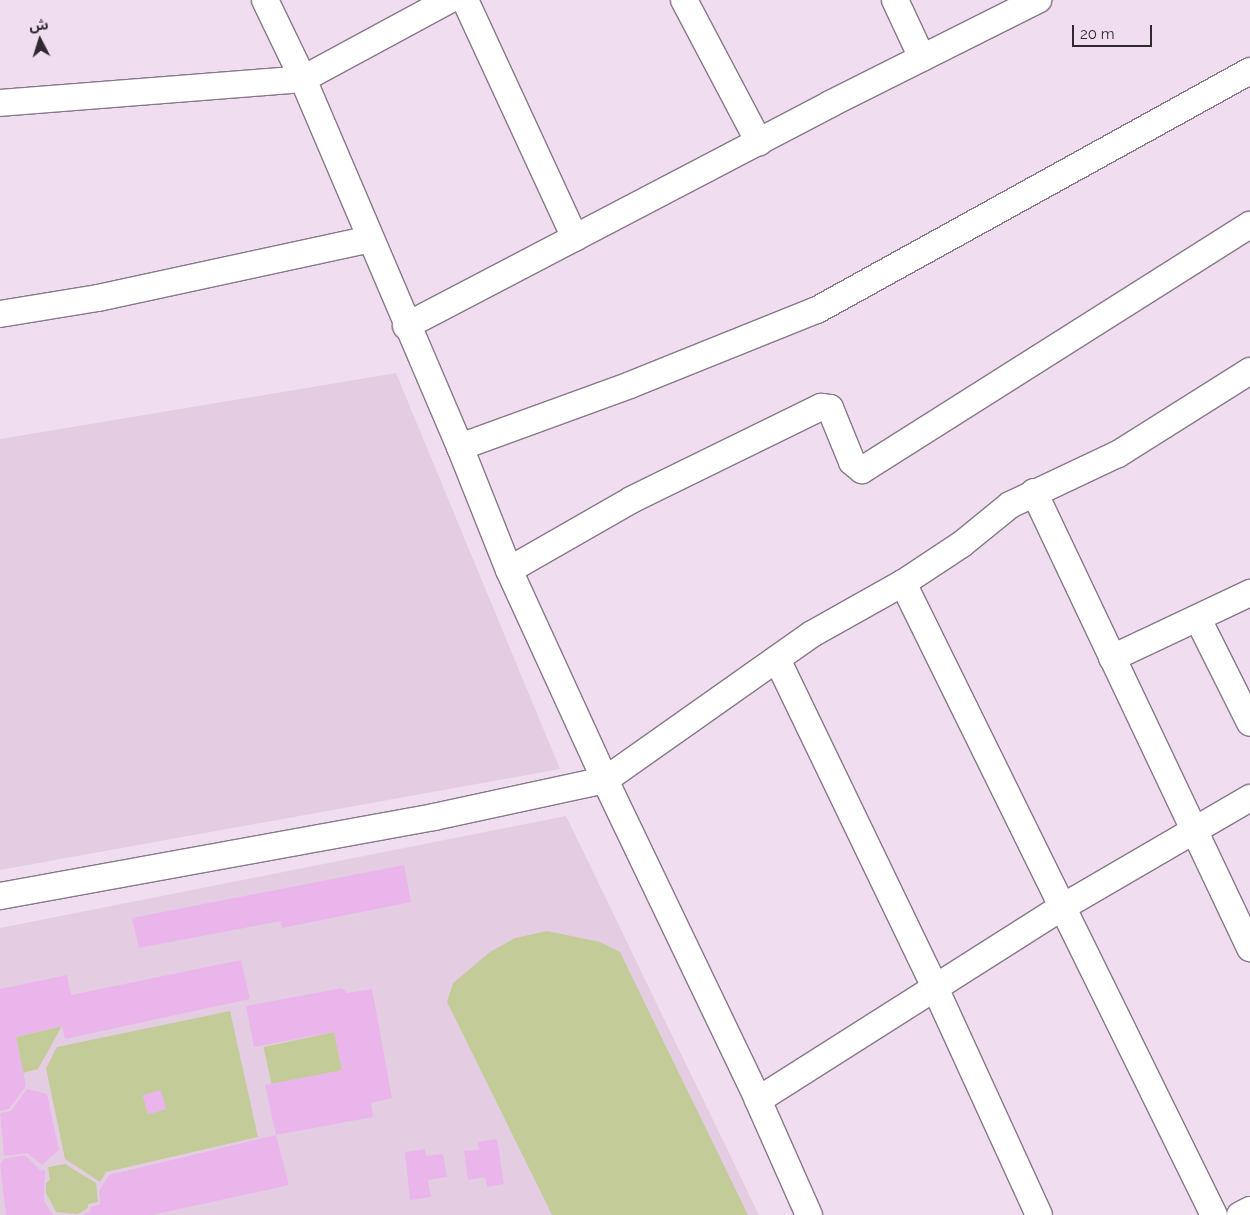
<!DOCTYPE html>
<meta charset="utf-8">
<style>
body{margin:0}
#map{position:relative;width:1250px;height:1215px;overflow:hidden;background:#f0def0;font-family:Raleway,"Noto Sans Arabic",sans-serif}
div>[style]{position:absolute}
.built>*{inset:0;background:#e4cde3}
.green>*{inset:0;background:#c3cc99;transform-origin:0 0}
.building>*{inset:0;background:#eab5eb;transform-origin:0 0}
.roads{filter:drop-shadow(1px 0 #887888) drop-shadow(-1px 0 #887888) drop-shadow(0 1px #887888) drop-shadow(0 -1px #887888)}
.street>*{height:26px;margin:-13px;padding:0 13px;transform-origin:13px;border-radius:13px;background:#fff}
span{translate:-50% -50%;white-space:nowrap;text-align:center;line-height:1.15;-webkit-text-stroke:4.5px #f0def0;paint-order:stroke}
.north{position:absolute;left:15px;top:15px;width:50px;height:50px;-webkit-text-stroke:4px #f0def0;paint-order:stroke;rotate:355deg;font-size:14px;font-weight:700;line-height:20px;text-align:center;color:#30292f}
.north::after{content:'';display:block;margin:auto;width:18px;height:22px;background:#30292f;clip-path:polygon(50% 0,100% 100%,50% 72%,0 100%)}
.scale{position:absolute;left:1072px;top:25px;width:80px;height:22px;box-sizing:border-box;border:2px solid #30292f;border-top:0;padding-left:6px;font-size:15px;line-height:18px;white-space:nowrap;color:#30292f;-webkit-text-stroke:4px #f0def0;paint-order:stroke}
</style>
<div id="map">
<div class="built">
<i style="clip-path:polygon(396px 373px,560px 769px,0 870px,0 439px)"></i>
<i style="clip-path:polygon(566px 816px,759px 1215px,0 1215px,0 928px)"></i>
</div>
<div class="green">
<i style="clip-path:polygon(547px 931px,600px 942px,620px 952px,748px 1215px,552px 1215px,447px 1002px,453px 983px,490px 952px,515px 938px)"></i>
<i style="clip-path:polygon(230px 1011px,258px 1137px,106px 1172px,100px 1182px,65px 1159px,46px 1068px,57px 1047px)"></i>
<i style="clip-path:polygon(62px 1026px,38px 1069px,23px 1073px,16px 1037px)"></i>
<i style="left:334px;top:1032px;width:39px;height:72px;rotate:78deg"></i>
<i style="clip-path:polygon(65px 1164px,96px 1183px,98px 1202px,88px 1204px,88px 1208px,78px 1214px,56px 1212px,46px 1193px,46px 1183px,50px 1180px,48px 1167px)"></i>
</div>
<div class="building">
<i style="clip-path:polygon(404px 865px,411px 902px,282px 928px,281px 921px,139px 948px,132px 918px)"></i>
<i style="clip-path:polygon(241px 960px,250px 999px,65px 1039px,62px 1026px,16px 1037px,26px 1086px,9px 1109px,0 1111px,0 989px,67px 975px,71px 995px)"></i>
<i style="clip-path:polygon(342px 988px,347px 993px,372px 989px,392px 1098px,371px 1103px,373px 1117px,276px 1135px,289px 1185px,152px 1215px,83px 1215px,90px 1211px,91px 1207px,100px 1204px,99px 1191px,109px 1175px,276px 1135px,265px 1085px,342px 1070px,334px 1032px,254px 1047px,246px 1006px)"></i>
<i style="clip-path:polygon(27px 1089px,47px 1094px,59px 1150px,42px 1165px,27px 1153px,4px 1156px,0 1113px,11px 1111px)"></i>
<i style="left:161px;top:1090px;width:20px;height:19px;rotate:75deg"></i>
<i style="clip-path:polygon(497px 1139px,504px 1184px,487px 1187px,485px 1177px,468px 1180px,464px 1151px,479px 1150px,478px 1142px)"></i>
<i style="clip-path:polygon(425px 1149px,426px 1156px,443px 1154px,447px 1177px,428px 1180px,431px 1197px,410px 1200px,405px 1152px)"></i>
<i style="clip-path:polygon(25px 1155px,41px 1171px,45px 1170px,44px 1201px,53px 1215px,6px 1215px,0 1164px,4px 1159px)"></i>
</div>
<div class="roads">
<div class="street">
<i style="left:265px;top:0;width:88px;rotate:64.3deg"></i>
<i style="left:303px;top:79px;width:400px;rotate:66.9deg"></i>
<i style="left:460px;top:447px;width:132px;rotate:68.3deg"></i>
<i style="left:509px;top:570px;width:231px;rotate:65.4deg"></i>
<i style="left:605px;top:780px;width:253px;rotate:-35.2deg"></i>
<i style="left:812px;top:634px;width:104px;rotate:-29.3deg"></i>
<i style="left:903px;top:583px;width:71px;rotate:-33.5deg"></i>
<i style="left:962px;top:544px;width:62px;rotate:-39.1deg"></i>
<i style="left:1010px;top:505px;width:119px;rotate:-25.3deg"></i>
<i style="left:1118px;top:454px;width:156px;rotate:-32.2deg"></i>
<i style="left:465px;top:0;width:262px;rotate:65.2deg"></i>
<i style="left:684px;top:0;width:161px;rotate:62.2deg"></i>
<i style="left:895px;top:0;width:64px;rotate:65deg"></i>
<i style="left:0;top:103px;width:304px;rotate:-4.5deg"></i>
<i style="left:303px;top:79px;width:166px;rotate:-28.4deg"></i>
<i style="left:0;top:314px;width:99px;rotate:-9.3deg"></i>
<i style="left:98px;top:298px;width:278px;rotate:-12.2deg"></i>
<i style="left:406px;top:326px;width:479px;rotate:-27.6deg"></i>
<i style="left:830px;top:104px;width:233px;rotate:-26.6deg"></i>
<i style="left:460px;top:447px;width:181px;rotate:-20deg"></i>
<i style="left:630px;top:385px;width:201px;rotate:-21.9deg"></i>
<i style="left:817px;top:310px;width:495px;rotate:-28.9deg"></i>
<i style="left:1034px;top:492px;width:505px;rotate:64.65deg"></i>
<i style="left:509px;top:570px;width:141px;rotate:-29.8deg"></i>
<i style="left:631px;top:500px;width:212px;rotate:-26.1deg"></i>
<i style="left:821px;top:407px;width:9px;rotate:6deg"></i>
<i style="left:830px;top:408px;width:58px;rotate:67.8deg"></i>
<i style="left:852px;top:462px;width:13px;rotate:39deg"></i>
<i style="left:862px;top:470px;width:459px;rotate:-32.3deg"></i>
<i style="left:903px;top:583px;width:704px;rotate:63.8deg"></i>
<i style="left:1198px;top:619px;width:116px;rotate:63.4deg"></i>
<i style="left:1112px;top:658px;width:153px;rotate:-25.2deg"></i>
<i style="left:777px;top:659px;width:367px;rotate:64.3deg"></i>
<i style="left:936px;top:990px;width:247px;rotate:65.4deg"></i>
<i style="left:0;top:896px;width:441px;rotate:-10.3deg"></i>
<i style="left:434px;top:817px;width:175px;rotate:-12.2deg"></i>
<i style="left:605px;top:780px;width:355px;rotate:64.4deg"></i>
<i style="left:758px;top:1100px;width:126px;rotate:66.1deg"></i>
<i style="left:758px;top:1100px;width:359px;rotate:-32.4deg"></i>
<i style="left:1061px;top:908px;width:219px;rotate:-30.2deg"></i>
<i style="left:1240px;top:1215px;width:11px;rotate:-27deg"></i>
</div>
</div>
<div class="north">ش</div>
<div class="scale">20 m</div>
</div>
